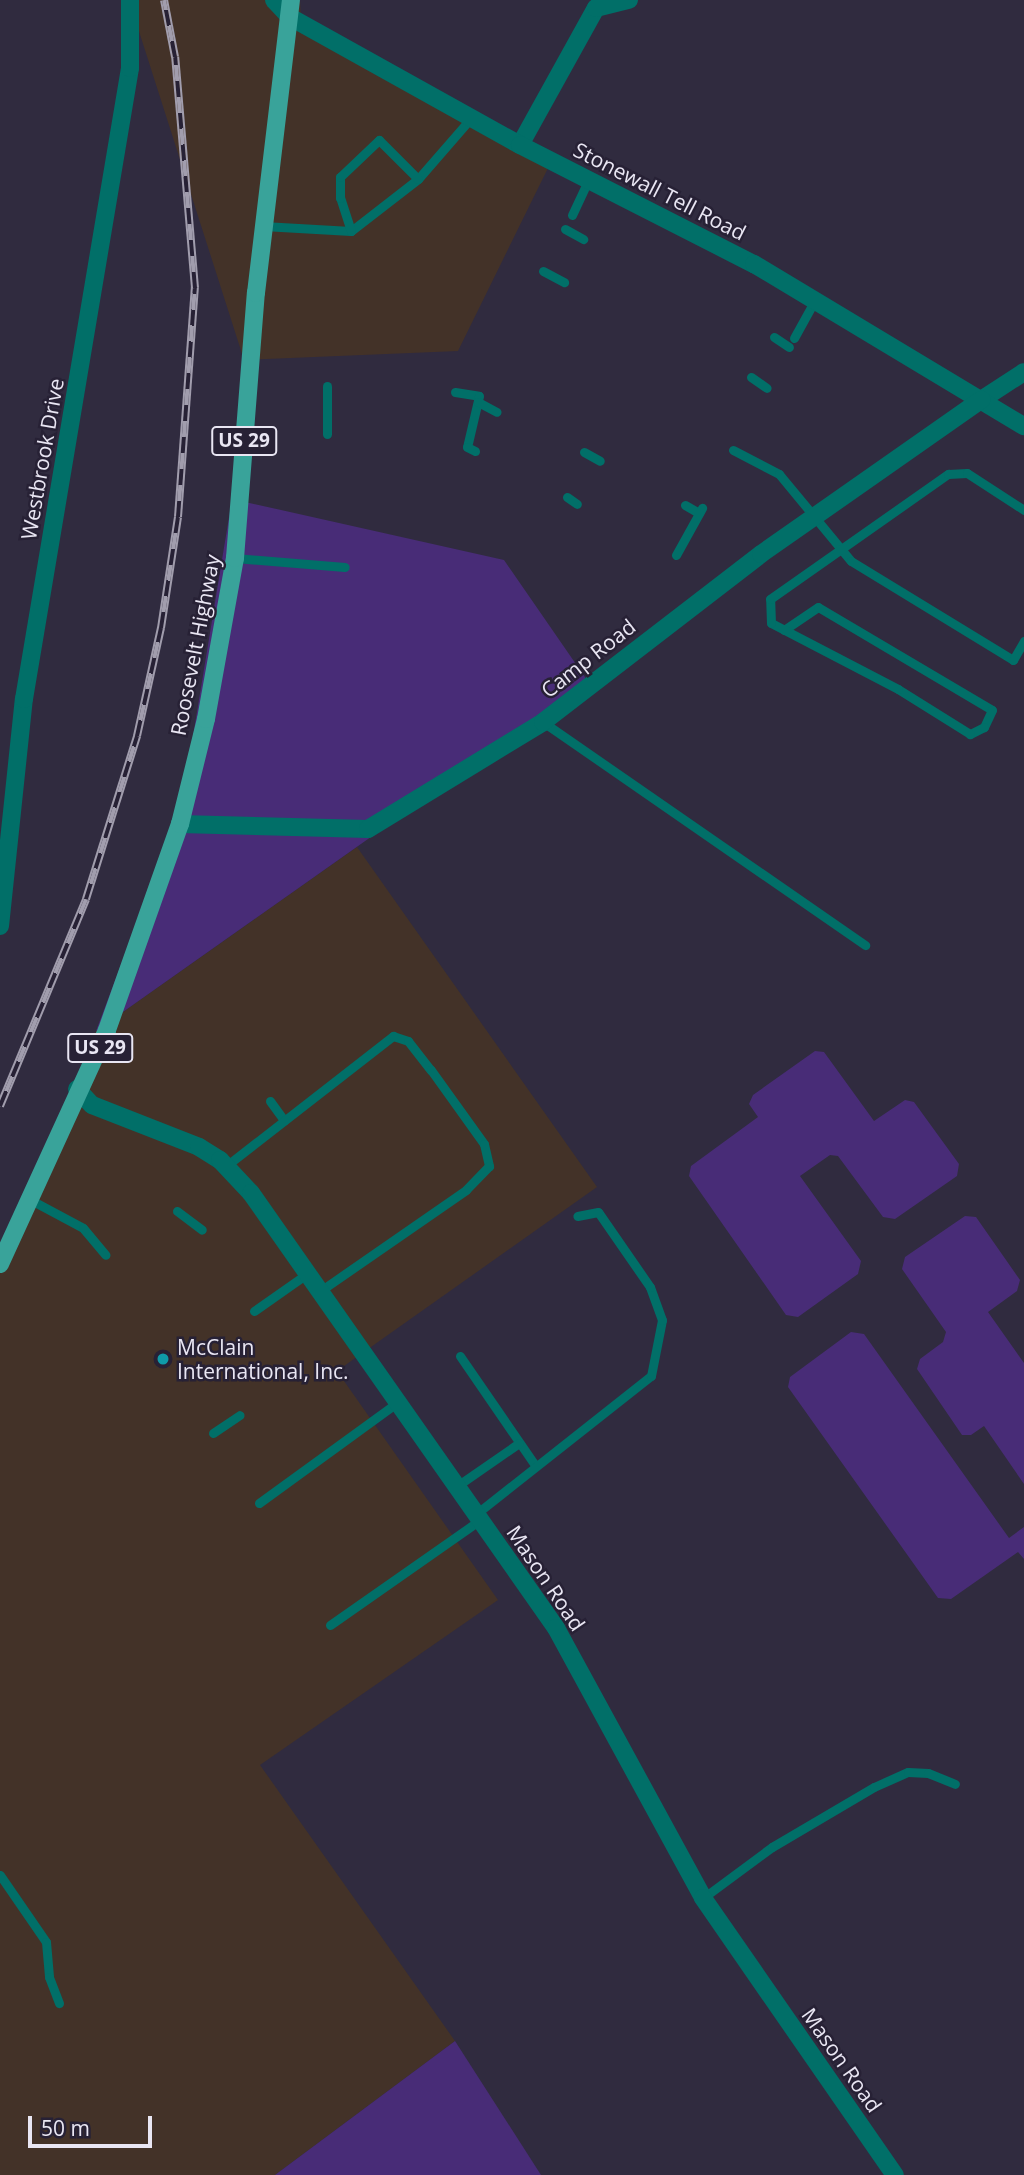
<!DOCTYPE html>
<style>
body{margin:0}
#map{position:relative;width:1024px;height:2175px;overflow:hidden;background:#302b3f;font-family:"Open Sans",sans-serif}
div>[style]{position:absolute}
.commercial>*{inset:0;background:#433228}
.green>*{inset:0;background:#482c77}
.service>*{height:9px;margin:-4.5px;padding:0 4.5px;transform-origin:4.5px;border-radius:4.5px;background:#016f68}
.minor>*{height:18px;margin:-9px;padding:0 9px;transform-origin:9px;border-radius:9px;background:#016f68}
.tertiary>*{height:18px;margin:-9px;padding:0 9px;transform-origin:9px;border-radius:9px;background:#016f68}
.primary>*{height:18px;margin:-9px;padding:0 9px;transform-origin:9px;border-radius:9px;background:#39a39a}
.rail>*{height:8px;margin-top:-4px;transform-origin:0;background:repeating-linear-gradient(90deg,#272135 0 16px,#a19dad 0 32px);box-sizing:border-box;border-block:2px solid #a19dad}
.dots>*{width:19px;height:19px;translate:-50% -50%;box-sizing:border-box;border:4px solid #272135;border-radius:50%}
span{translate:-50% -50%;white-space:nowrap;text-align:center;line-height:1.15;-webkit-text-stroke:5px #272135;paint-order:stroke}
.shield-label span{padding:2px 5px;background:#272135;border:2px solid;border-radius:5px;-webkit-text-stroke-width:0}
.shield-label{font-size:19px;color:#e9e6f3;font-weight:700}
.street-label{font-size:21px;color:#e9e6f3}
.poi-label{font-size:21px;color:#e9e6f3}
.left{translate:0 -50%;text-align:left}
.scale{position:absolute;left:28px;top:2116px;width:124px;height:32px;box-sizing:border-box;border:4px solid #e9e6f3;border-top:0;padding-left:9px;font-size:21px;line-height:24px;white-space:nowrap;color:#e9e6f3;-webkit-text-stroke:5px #272135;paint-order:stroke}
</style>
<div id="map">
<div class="commercial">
<i style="clip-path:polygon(129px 0,300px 0,301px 19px,549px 166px,458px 351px,244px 360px)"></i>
<i style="clip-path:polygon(357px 847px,597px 1187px,337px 1371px,498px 1600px,260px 1765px,455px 2041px,275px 2175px,0 2175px,0 1257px,51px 1146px,96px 1031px)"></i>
</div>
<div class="green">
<i style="clip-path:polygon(232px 499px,504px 560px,589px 683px,96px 1031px,182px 803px)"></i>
<i style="clip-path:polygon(815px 1051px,824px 1052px,874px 1121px,905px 1100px,914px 1102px,959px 1164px,957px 1176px,895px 1219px,883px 1217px,838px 1156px,830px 1155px,800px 1176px,861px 1261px,858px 1274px,798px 1317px,786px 1315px,689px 1176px,691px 1166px,758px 1117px,749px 1104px,753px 1095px)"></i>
<i style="clip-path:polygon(965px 1216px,976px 1217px,1020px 1280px,1017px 1291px,988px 1312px,1024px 1363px,1024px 1484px,984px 1426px,971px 1435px,962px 1435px,917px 1369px,920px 1359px,943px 1342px,946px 1332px,902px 1269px,905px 1257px)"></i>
<i style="clip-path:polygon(851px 1332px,864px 1334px,1009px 1538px,1024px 1527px,1024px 1559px,1018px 1552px,951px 1599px,938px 1598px,788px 1387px,790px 1377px)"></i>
<i style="clip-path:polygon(455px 2041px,541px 2175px,275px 2175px)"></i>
</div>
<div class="service">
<i style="left:572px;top:215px;width:38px;rotate:-65deg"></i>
<i style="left:263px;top:226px;width:88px;rotate:3.3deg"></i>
<i style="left:351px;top:231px;width:85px;rotate:-37.8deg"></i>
<i style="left:418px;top:179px;width:81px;rotate:-49deg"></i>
<i style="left:565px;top:229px;width:21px;rotate:29deg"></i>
<i style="left:351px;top:231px;width:35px;rotate:-108deg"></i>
<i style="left:340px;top:198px;width:21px;rotate:-90deg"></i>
<i style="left:340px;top:177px;width:54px;rotate:-43.5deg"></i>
<i style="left:379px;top:140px;width:55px;rotate:45deg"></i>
<i style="left:543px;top:271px;width:24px;rotate:28deg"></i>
<i style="left:774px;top:337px;width:18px;rotate:34deg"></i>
<i style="left:794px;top:338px;width:43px;rotate:-61.1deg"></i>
<i style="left:751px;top:377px;width:19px;rotate:35deg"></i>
<i style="left:327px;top:386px;width:48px;rotate:90deg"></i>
<i style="left:455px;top:392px;width:24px;rotate:9deg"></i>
<i style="left:479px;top:396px;width:52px;rotate:103.2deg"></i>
<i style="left:467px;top:447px;width:9px;rotate:27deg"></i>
<i style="left:478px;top:402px;width:21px;rotate:28deg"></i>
<i style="left:733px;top:450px;width:52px;rotate:27.6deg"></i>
<i style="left:779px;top:474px;width:113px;rotate:50.4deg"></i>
<i style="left:851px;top:561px;width:190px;rotate:31.4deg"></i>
<i style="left:1013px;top:660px;width:22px;rotate:-60deg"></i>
<i style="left:584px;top:452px;width:18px;rotate:29deg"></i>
<i style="left:567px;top:497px;width:12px;rotate:35deg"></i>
<i style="left:685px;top:505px;width:16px;rotate:30deg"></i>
<i style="left:676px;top:555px;width:54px;rotate:-61deg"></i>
<i style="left:235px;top:558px;width:110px;rotate:4.7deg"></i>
<i style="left:784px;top:630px;width:41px;rotate:-34.1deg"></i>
<i style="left:818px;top:607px;width:202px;rotate:30.6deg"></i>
<i style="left:992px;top:710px;width:19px;rotate:115deg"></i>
<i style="left:984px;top:727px;width:16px;rotate:153deg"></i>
<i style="left:970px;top:734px;width:85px;rotate:-148deg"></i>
<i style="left:898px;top:689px;width:143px;rotate:-152.5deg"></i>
<i style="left:771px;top:623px;width:24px;rotate:-92deg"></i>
<i style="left:770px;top:599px;width:218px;rotate:-35.1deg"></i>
<i style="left:948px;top:474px;width:19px;rotate:-3deg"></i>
<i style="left:967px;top:473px;width:68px;rotate:33deg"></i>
<i style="left:543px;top:722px;width:392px;rotate:34.7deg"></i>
<i style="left:270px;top:1101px;width:24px;rotate:54deg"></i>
<i style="left:226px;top:1166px;width:212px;rotate:-37.9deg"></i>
<i style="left:393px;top:1036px;width:16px;rotate:18deg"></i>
<i style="left:408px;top:1041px;width:37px;rotate:52deg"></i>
<i style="left:431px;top:1070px;width:91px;rotate:54.4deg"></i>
<i style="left:484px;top:1144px;width:23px;rotate:77deg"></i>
<i style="left:489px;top:1166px;width:33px;rotate:134deg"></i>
<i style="left:466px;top:1190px;width:178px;rotate:145.3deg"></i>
<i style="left:29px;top:1199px;width:61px;rotate:28.2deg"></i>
<i style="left:83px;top:1228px;width:35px;rotate:50deg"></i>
<i style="left:177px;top:1211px;width:31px;rotate:37deg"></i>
<i style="left:254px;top:1311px;width:66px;rotate:-35.1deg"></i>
<i style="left:460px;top:1356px;width:132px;rotate:55.5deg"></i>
<i style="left:213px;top:1433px;width:32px;rotate:-34deg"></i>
<i style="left:457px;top:1486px;width:75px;rotate:-34.7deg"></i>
<i style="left:259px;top:1503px;width:172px;rotate:-36deg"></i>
<i style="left:476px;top:1514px;width:223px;rotate:-38.3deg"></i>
<i style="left:651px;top:1376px;width:57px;rotate:-78.9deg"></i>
<i style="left:662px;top:1320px;width:35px;rotate:-110deg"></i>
<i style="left:650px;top:1287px;width:91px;rotate:-124.7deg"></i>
<i style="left:598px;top:1212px;width:21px;rotate:169deg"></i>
<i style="left:330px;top:1625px;width:183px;rotate:-35deg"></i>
<i style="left:0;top:1875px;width:81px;rotate:55.5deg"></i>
<i style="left:46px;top:1942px;width:35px;rotate:85deg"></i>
<i style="left:49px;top:1977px;width:28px;rotate:69deg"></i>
<i style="left:703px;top:1898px;width:86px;rotate:-36.5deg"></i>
<i style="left:772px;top:1847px;width:118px;rotate:-30.5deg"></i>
<i style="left:874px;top:1787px;width:37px;rotate:-24deg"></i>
<i style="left:908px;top:1772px;width:20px;rotate:3deg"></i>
<i style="left:928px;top:1773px;width:29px;rotate:22deg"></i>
</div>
<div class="minor">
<i style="left:274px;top:0;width:23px;rotate:47deg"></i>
<i style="left:520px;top:145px;width:157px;rotate:-61deg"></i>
<i style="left:596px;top:8px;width:34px;rotate:-14deg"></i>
<i style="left:981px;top:400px;width:51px;rotate:-33.1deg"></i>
<i style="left:0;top:926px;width:228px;rotate:-84deg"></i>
<i style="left:24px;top:699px;width:640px;rotate:-80.46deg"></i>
<i style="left:130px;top:68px;width:68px;rotate:-90deg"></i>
<i style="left:77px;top:1089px;width:22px;rotate:47deg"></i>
<i style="left:92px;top:1105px;width:115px;rotate:21.4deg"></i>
<i style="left:199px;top:1147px;width:25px;rotate:32deg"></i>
<i style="left:220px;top:1160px;width:45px;rotate:46.8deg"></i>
<i style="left:251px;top:1193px;width:531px;rotate:54.96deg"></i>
<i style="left:556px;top:1628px;width:307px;rotate:61.4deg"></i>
<i style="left:703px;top:1898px;width:337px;rotate:55.3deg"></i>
</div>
<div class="tertiary">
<i style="left:290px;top:17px;width:263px;rotate:29.1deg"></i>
<i style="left:520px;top:145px;width:263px;rotate:27deg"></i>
<i style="left:754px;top:264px;width:315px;rotate:31deg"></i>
<i style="left:180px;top:824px;width:188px;rotate:1.5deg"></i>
<i style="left:368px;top:829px;width:205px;rotate:-31.4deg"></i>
<i style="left:543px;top:722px;width:275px;rotate:-37.6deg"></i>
<i style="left:761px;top:554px;width:269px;rotate:-35deg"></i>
</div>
<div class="primary">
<i style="left:0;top:1264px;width:257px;rotate:-65.4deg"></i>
<i style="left:107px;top:1030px;width:219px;rotate:-70.5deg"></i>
<i style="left:180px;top:824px;width:108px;rotate:-76.1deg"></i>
<i style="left:206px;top:719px;width:164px;rotate:-79.8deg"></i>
<i style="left:235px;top:558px;width:266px;rotate:-85.5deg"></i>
<i style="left:256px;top:293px;width:295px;rotate:-83.2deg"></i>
</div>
<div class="rail">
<i style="left:0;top:1106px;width:224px;rotate:-67.4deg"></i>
<i style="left:86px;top:899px;width:171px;rotate:-72.6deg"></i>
<i style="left:137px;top:736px;width:111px;rotate:-77.5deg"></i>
<i style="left:161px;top:628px;width:112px;rotate:-81.3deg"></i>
<i style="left:178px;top:517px;width:230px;rotate:-85.8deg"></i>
<i style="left:195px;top:288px;width:232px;rotate:-94.9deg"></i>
<i style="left:175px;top:57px;width:58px;rotate:-100.9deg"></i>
</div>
<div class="dots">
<i style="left:163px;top:1359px;background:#0f9aa8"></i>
</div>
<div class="shield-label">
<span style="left:244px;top:441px">US 29</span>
<span style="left:100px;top:1048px">US 29</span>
</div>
<div class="street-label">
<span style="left:660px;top:191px;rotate:27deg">Stonewall Tell Road</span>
<span style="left:42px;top:459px;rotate:-80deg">Westbrook Drive</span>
<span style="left:195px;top:645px;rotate:-79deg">Roosevelt Highway</span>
<span style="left:588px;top:658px;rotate:-38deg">Camp Road</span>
<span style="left:546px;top:1578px;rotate:56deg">Mason Road</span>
<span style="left:842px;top:2060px;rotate:55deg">Mason Road</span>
</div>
<div class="poi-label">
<span class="left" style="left:177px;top:1359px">McClain<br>International, Inc.</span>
</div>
<div class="scale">50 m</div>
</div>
